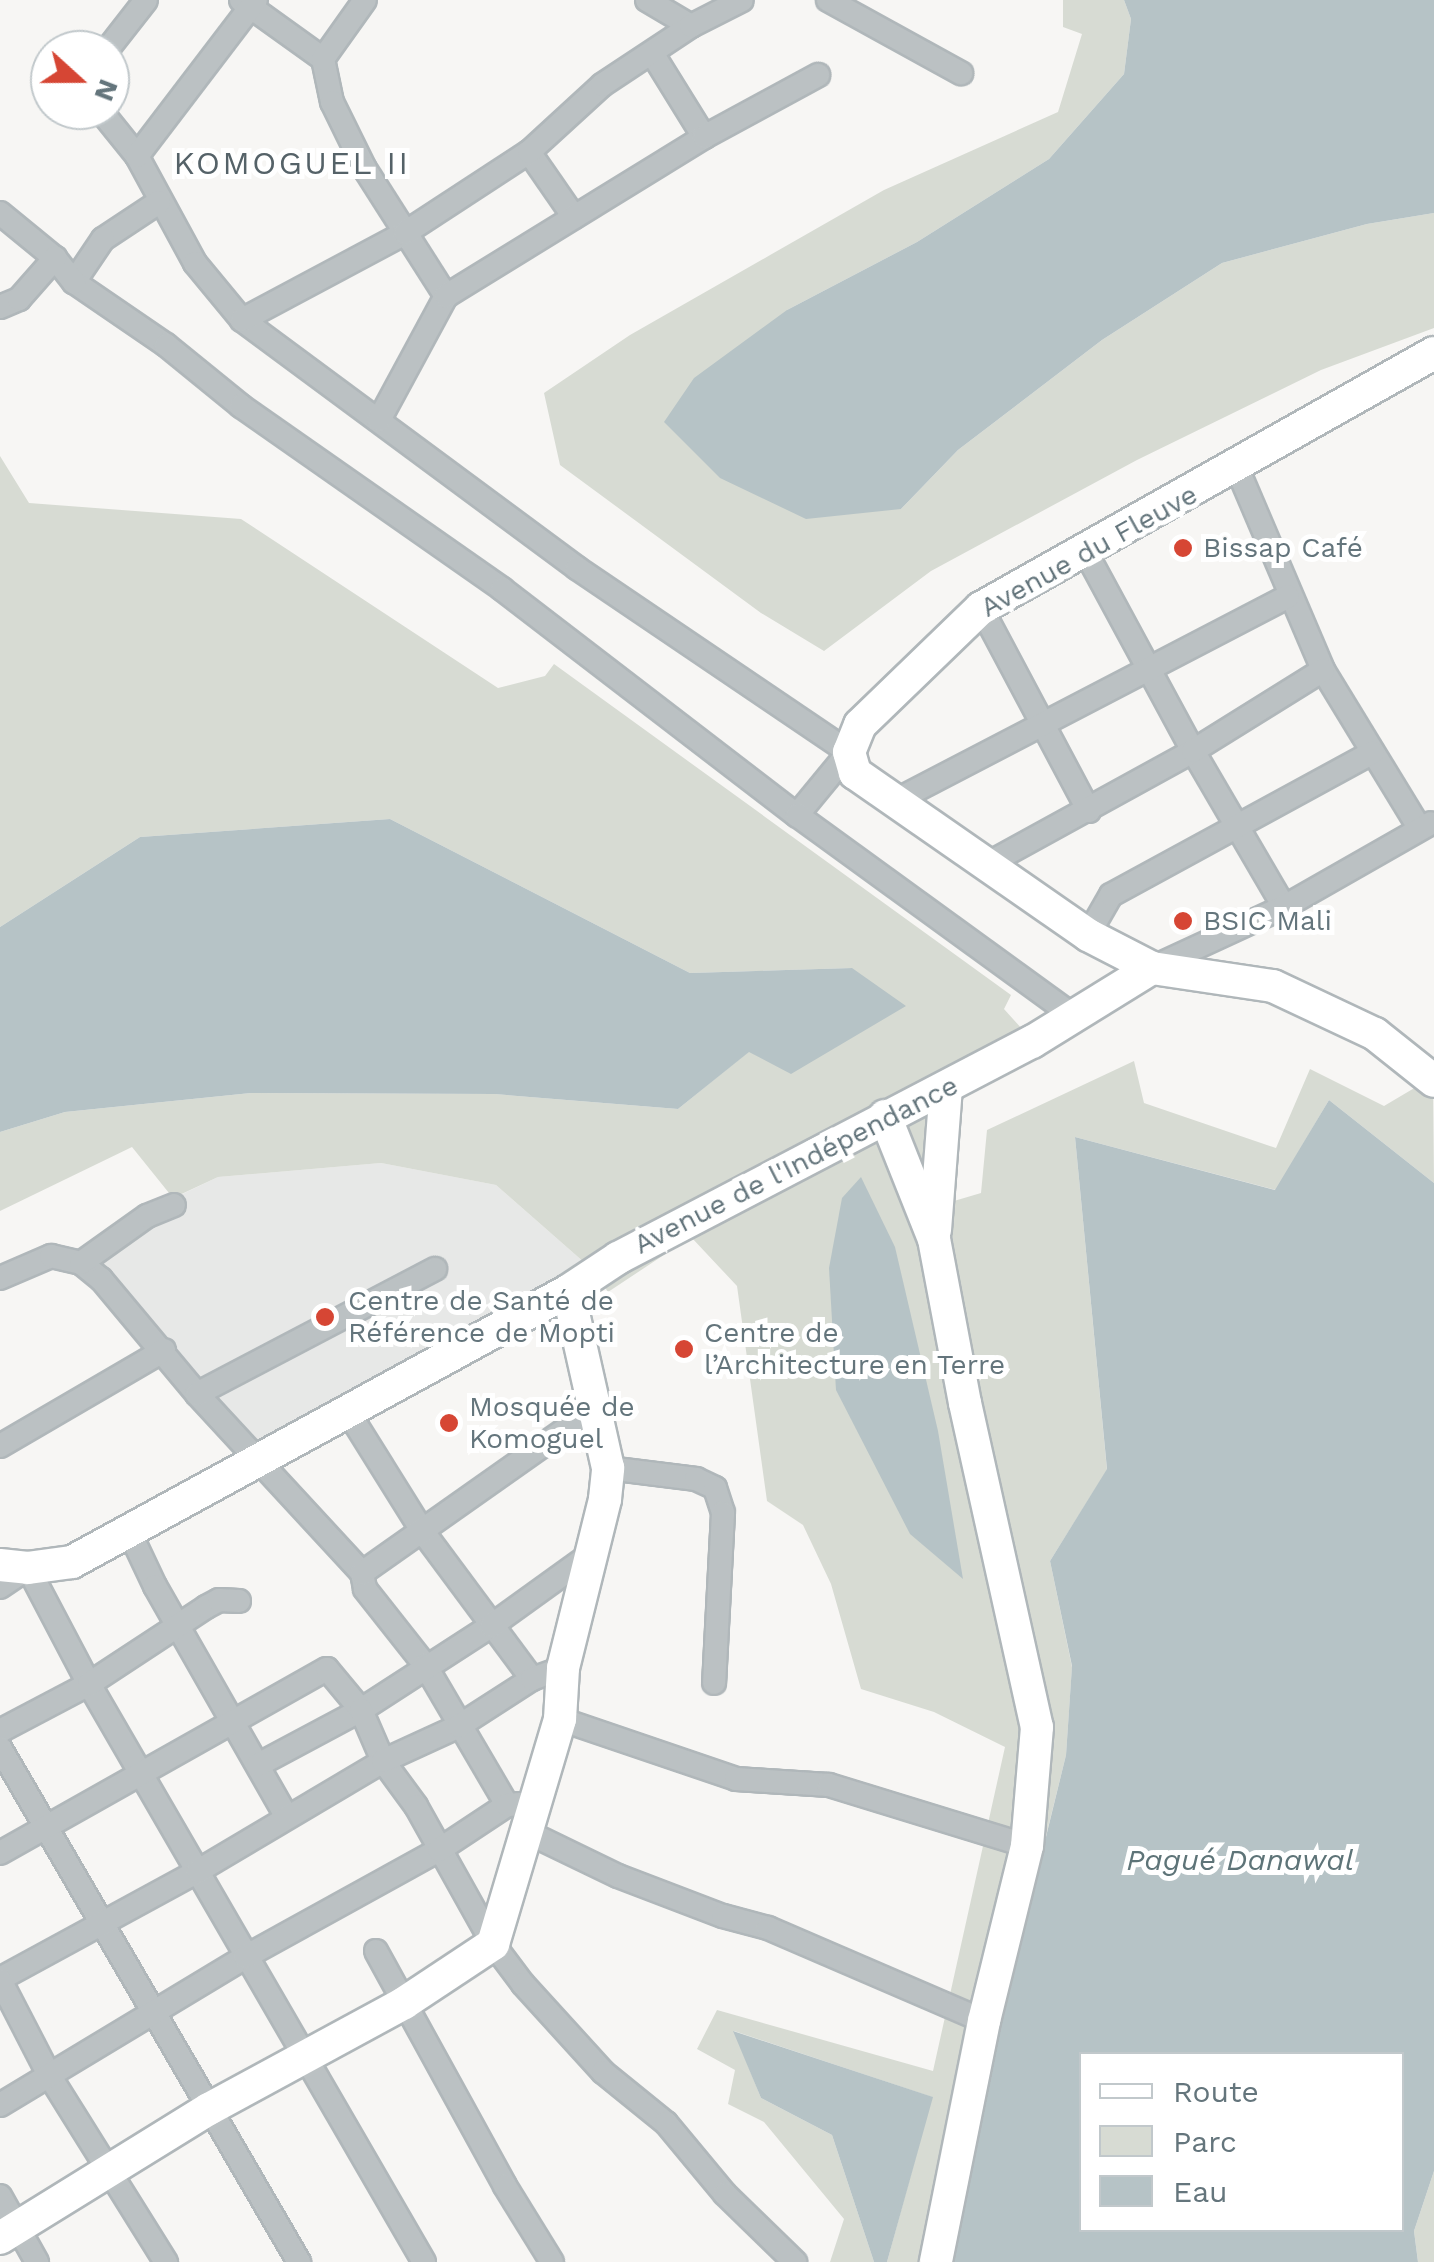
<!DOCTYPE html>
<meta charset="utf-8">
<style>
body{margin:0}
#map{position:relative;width:1434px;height:2262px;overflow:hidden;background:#f7f6f4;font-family:"Work Sans",sans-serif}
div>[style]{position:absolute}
.built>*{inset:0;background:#e7e8e7}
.green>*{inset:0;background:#d7dbd3}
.water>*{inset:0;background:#b6c3c6}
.roads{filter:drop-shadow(2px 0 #b0b7ba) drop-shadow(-2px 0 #b0b7ba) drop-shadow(0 2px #b0b7ba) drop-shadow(0 -2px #b0b7ba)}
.street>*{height:22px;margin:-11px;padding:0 11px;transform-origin:11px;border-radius:11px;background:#bbc1c3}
.secondary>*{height:32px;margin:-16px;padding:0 16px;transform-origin:16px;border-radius:16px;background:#fff}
.dots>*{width:28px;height:28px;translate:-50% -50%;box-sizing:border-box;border:5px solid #fff;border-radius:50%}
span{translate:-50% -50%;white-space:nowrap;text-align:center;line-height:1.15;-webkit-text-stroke:10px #fff;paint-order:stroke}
.poi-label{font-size:28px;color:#64757c}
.left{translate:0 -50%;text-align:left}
.street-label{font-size:28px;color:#64757c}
.water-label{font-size:30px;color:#5e7478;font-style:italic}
.quarter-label{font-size:32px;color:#556268;letter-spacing:2.5px}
.legend{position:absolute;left:1079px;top:2052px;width:325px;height:180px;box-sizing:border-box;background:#fff;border:2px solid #c1c8cb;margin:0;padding:12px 18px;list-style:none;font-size:30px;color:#64757c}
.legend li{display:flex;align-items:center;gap:20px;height:50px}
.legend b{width:50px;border:2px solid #c1c8cb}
.north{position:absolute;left:30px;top:30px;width:100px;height:100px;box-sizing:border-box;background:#fff;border:2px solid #c1c8cb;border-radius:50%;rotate:111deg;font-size:28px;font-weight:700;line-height:40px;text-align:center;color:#64757c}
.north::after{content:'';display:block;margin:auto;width:35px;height:45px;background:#d64634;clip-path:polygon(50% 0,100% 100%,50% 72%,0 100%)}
</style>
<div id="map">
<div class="built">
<i style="clip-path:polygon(381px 1163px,496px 1185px,594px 1271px,253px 1457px,80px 1256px,174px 1198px,218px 1177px)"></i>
</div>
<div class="green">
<i style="clip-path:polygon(1063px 0,1124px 0,1131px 19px,1124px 74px,1049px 159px,917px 242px,787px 310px,901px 509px,958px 450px,1102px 340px,1222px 263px,1367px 224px,1434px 213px,1434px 328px,1321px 370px,1137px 460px,931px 571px,824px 651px,761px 613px,560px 465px,544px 393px,630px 335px,884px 190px,1058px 112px,1082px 34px,1063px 27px)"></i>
<i style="clip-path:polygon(0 456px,29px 503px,241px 519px,498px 688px,545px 676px,554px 664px,1011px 995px,1004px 1009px,1031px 1039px,972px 1070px,949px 1146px,954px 1201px,981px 1193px,987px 1130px,1134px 1061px,1144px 1103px,1276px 1148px,1310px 1069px,1384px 1106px,1433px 1077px,1434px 1183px,1329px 1100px,1276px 1190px,1075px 1137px,1107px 1470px,1050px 1561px,1072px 1667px,1066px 1755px,941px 2262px,887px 2262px,932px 2097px,734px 2031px,761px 2098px,832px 2135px,874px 2262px,830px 2262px,844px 2219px,764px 2122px,728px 2104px,735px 2070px,697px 2049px,717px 2010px,933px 2071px,1005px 1747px,934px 1712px,861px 1689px,831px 1584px,803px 1525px,767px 1501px,737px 1286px,691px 1237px,608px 1292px,594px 1271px,496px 1185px,381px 1163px,218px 1177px,173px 1198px,132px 1147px,0 1211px,0 1132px,65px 1112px,251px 1093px,494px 1094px,678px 1109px,852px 968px,690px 973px,390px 819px,140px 837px,0 927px)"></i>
<i style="clip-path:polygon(1434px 2171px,1434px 2262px,1418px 2262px,1414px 2231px)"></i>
</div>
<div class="water">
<i style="clip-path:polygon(1124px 0,1434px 0,1434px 213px,1367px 224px,1222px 263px,1102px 340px,958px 450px,901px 509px,806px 519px,720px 478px,664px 422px,694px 378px,787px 310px,917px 242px,1049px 159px,1124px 74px,1131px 19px)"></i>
<i style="clip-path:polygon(390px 819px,690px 973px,852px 968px,906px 1006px,791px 1074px,749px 1052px,678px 1109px,494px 1094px,251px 1093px,65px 1112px,0 1132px,0 927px,140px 837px)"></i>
<i style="clip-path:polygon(evenodd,1329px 1100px,1434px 1183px,1434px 2171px,1414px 2231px,1418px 2262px,942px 2262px,1066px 1755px,1072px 1666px,1050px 1561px,1107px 1469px,1075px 1137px,1275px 1190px,1329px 1100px,1082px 2054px,1402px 2054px,1402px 2230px,1082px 2230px,1082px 2054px)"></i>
<i style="clip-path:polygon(861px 1177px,895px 1247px,938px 1431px,963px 1579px,910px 1534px,836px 1390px,829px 1268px,842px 1198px)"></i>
<i style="clip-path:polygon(733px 2031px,933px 2097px,887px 2262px,874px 2262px,832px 2135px,761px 2098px)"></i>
</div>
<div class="roads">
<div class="street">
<i style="left:241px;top:0;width:101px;rotate:35.7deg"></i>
<i style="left:323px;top:59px;width:44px;rotate:78.2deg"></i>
<i style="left:332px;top:102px;width:75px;rotate:63.8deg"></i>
<i style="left:365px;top:169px;width:151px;rotate:57.5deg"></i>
<i style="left:647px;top:0;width:51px;rotate:30.6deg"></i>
<i style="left:828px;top:0;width:152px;rotate:28.8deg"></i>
<i style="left:107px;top:50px;width:63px;rotate:-52deg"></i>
<i style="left:652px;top:53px;width:99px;rotate:58.2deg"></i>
<i style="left:323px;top:59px;width:72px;rotate:-54.6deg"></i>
<i style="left:100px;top:110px;width:59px;rotate:51.2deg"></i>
<i style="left:137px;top:156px;width:122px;rotate:61.5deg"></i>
<i style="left:195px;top:263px;width:74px;rotate:50.5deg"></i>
<i style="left:242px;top:320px;width:417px;rotate:36.5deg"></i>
<i style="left:577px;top:568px;width:328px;rotate:34.1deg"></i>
<i style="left:849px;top:752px;width:82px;rotate:129.5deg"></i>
<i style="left:529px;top:152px;width:79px;rotate:55.3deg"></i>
<i style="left:137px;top:156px;width:196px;rotate:-52.7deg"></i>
<i style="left:159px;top:202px;width:67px;rotate:146.5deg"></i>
<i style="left:103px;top:239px;width:52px;rotate:124deg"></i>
<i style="left:74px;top:282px;width:112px;rotate:34.4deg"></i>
<i style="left:166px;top:345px;width:97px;rotate:39.1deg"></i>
<i style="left:241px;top:406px;width:319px;rotate:35deg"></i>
<i style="left:502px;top:589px;width:372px;rotate:37.5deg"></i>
<i style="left:797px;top:815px;width:342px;rotate:36deg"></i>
<i style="left:0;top:213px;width:71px;rotate:39.3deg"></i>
<i style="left:55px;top:258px;width:31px;rotate:52deg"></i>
<i style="left:0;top:307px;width:21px;rotate:-23deg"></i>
<i style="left:19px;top:299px;width:55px;rotate:-48.7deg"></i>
<i style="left:242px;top:320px;width:185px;rotate:-28.1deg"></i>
<i style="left:405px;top:233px;width:148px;rotate:-33.2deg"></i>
<i style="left:529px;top:152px;width:99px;rotate:-42.5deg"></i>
<i style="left:602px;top:85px;width:107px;rotate:-33.5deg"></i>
<i style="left:691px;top:26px;width:57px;rotate:-27deg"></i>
<i style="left:379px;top:420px;width:141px;rotate:-61.6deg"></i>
<i style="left:446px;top:296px;width:303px;rotate:-31.6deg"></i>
<i style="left:704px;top:137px;width:130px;rotate:-28.5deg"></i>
<i style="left:1237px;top:468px;width:220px;rotate:66.9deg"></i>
<i style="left:1323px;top:670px;width:184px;rotate:58.6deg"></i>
<i style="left:1085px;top:551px;width:227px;rotate:61.6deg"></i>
<i style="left:1193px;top:751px;width:181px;rotate:59.7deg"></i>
<i style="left:981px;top:608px;width:230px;rotate:62deg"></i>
<i style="left:895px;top:801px;width:443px;rotate:-27.5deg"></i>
<i style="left:984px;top:866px;width:239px;rotate:-28.8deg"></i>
<i style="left:1193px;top:751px;width:153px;rotate:-31.9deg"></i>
<i style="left:1088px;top:935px;width:46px;rotate:-60.1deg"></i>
<i style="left:1111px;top:895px;width:298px;rotate:-28.6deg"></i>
<i style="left:1154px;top:967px;width:143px;rotate:-24.8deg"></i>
<i style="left:1284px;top:907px;width:169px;rotate:-29.7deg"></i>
<i style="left:81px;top:1263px;width:26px;rotate:39deg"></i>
<i style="left:101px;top:1279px;width:150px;rotate:50.1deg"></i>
<i style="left:197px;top:1394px;width:243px;rotate:47.3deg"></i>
<i style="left:362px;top:1573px;width:16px;rotate:79deg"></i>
<i style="left:365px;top:1589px;width:97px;rotate:51.7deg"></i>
<i style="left:425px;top:1665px;width:162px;rotate:59.6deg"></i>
<i style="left:0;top:1278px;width:56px;rotate:-23.3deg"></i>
<i style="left:51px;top:1256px;width:31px;rotate:13deg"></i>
<i style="left:81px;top:1263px;width:81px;rotate:-35.5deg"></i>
<i style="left:147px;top:1216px;width:29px;rotate:-22deg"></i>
<i style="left:197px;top:1394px;width:269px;rotate:-27.7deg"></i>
<i style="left:348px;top:1412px;width:142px;rotate:58deg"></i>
<i style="left:423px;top:1532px;width:183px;rotate:53.4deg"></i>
<i style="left:0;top:1446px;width:190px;rotate:-30.3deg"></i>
<i style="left:608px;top:1468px;width:89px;rotate:7.1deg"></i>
<i style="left:696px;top:1479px;width:21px;rotate:25deg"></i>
<i style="left:715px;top:1488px;width:26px;rotate:72deg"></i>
<i style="left:723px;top:1513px;width:170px;rotate:93deg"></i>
<i style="left:129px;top:1531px;width:61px;rotate:64.7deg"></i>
<i style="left:155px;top:1586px;width:266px;rotate:60.3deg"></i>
<i style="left:362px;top:1573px;width:286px;rotate:-35.2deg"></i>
<i style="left:0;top:1587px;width:34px;rotate:-34deg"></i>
<i style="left:28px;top:1568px;width:131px;rotate:62.3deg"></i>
<i style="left:89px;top:1684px;width:668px;rotate:59.9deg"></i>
<i style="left:560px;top:1719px;width:186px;rotate:18.8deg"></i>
<i style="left:736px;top:1779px;width:93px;rotate:3.7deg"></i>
<i style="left:829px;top:1785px;width:207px;rotate:17.1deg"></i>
<i style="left:0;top:1731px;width:101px;rotate:-27.8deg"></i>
<i style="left:89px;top:1684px;width:140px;rotate:-33.3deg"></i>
<i style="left:206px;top:1607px;width:15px;rotate:-28deg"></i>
<i style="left:219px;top:1600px;width:20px;rotate:3deg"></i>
<i style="left:0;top:1748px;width:595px;rotate:59.81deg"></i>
<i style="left:258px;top:1765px;width:117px;rotate:-28.1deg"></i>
<i style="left:361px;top:1710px;width:155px;rotate:-32.9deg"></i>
<i style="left:491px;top:1626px;width:123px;rotate:-35.8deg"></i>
<i style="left:529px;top:1833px;width:99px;rotate:25.8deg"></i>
<i style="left:618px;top:1876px;width:112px;rotate:20.9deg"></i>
<i style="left:723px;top:1916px;width:47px;rotate:14.9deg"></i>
<i style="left:768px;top:1928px;width:235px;rotate:23.3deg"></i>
<i style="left:0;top:1853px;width:375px;rotate:-29.4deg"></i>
<i style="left:327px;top:1669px;width:53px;rotate:50.3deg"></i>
<i style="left:361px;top:1710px;width:56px;rotate:66.7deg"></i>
<i style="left:383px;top:1761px;width:56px;rotate:53.7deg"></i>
<i style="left:416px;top:1806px;width:158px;rotate:60.8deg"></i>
<i style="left:493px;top:1944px;width:50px;rotate:53.1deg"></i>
<i style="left:523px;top:1984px;width:119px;rotate:47.7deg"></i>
<i style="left:603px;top:2072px;width:81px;rotate:39deg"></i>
<i style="left:666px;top:2123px;width:92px;rotate:50.3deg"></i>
<i style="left:725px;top:2194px;width:98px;rotate:44.2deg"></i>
<i style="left:376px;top:1951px;width:268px;rotate:61.2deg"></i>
<i style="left:505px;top:2186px;width:89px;rotate:58.3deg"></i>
<i style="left:0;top:1979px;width:226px;rotate:-28.6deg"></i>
<i style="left:198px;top:1871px;width:215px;rotate:-30.7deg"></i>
<i style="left:383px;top:1761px;width:84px;rotate:-24.7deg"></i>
<i style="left:459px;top:1726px;width:87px;rotate:-32.8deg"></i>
<i style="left:532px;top:1679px;width:33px;rotate:-20deg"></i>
<i style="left:0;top:1980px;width:107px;rotate:62.7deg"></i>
<i style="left:49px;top:2075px;width:221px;rotate:58deg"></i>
<i style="left:0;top:2105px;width:286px;rotate:-31.1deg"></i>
<i style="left:245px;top:1957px;width:222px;rotate:-28.9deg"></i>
<i style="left:439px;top:1850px;width:82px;rotate:-33.5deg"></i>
<i style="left:507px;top:1805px;width:13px;rotate:-4deg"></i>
<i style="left:0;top:2196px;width:76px;rotate:60.7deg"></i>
</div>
<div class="secondary">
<i style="left:1434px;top:353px;width:520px;rotate:150.62deg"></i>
<i style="left:981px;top:608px;width:168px;rotate:136deg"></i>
<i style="left:860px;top:725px;width:29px;rotate:112deg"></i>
<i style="left:849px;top:752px;width:22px;rotate:74deg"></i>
<i style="left:855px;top:773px;width:284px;rotate:34.8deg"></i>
<i style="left:1088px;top:935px;width:72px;rotate:27.3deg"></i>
<i style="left:1152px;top:968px;width:122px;rotate:8.5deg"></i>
<i style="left:1273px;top:986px;width:113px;rotate:25.2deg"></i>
<i style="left:1375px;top:1034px;width:75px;rotate:38.5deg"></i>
<i style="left:885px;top:1116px;width:132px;rotate:68.3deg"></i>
<i style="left:934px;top:1239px;width:167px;rotate:79.3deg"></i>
<i style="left:965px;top:1403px;width:332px;rotate:77.5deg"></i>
<i style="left:1037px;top:1727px;width:119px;rotate:94.8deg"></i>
<i style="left:1027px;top:1846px;width:180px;rotate:103.8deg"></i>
<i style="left:984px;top:2021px;width:246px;rotate:101.3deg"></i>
<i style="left:935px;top:1230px;width:143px;rotate:-85.6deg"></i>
<i style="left:0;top:1565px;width:28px;rotate:6deg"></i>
<i style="left:28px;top:1568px;width:44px;rotate:-7.8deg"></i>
<i style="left:72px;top:1562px;width:565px;rotate:-28.65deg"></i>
<i style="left:568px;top:1291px;width:60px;rotate:-33.4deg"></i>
<i style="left:618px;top:1258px;width:467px;rotate:-27.6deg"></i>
<i style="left:1032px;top:1042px;width:141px;rotate:-31.7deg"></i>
<i style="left:0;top:2238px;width:246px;rotate:-31.7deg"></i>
<i style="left:209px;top:2109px;width:222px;rotate:-28.5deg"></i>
<i style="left:404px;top:2003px;width:107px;rotate:-33.5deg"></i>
<i style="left:493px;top:1944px;width:235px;rotate:-73.4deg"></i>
<i style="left:560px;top:1719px;width:51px;rotate:-86.6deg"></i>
<i style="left:563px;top:1668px;width:174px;rotate:-76deg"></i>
<i style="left:605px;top:1499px;width:31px;rotate:-84deg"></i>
<i style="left:608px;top:1468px;width:181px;rotate:-102.7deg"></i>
</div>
</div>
<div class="dots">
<i style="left:1183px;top:548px;background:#d64634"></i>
<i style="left:1183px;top:921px;background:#d64634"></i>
<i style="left:325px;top:1317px;background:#d64634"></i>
<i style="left:684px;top:1349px;background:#d64634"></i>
<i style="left:449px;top:1423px;background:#d64634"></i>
</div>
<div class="poi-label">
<span class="left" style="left:1203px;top:548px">Bissap Café</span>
<span class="left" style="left:1203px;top:921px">BSIC Mali</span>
<span class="left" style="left:348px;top:1317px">Centre de Santé de<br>Référence de Mopti</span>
<span class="left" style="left:704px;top:1349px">Centre de<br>l’Architecture en Terre</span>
<span class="left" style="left:469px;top:1423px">Mosquée de<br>Komoguel</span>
</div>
<div class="street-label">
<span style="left:1089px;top:551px;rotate:-29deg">Avenue du Fleuve</span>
<span style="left:796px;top:1165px;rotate:-27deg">Avenue de l'Indépendance</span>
</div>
<div class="water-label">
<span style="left:1240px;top:1860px">Pagué Danawal</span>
</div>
<div class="quarter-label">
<span style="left:292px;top:163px">KOMOGUEL II</span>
</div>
<ul class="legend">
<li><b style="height:12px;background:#fff"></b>Route</li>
<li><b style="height:28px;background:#d7dbd3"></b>Parc</li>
<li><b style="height:28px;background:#b6c3c6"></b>Eau</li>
</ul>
<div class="north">N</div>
</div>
